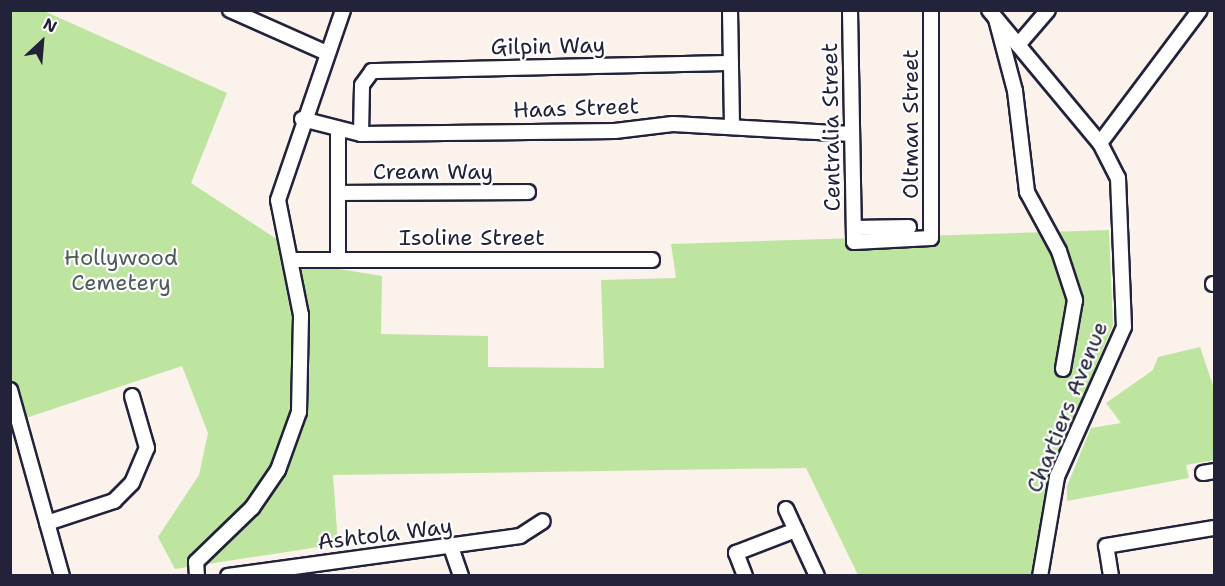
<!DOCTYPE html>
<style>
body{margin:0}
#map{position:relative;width:1225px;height:586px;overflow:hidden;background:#fbf2eb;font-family:"Shantell Sans",sans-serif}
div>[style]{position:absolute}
.green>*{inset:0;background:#bde5a0}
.roads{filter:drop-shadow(2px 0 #22223b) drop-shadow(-2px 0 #22223b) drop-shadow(0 2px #22223b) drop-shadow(0 -2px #22223b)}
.minor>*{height:14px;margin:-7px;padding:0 7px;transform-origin:7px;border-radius:7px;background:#fff}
span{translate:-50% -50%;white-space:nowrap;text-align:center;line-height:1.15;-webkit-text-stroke:4.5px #fff;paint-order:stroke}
.street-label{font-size:22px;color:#22223b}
.park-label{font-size:22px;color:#505c59}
.frame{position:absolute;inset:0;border:12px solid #22223b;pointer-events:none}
.north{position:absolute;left:12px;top:12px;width:60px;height:60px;-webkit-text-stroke:4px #fff;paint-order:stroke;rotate:26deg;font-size:16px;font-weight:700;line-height:24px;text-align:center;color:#22223b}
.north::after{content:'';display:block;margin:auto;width:21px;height:27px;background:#22223b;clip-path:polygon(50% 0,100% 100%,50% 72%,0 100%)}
</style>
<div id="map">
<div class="green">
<i style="clip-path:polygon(10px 11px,44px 11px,227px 93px,191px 183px,278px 240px,284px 260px,382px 276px,381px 334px,488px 336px,488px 367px,604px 368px,601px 280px,676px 278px,671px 244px,1109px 230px,1113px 325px,1051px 474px,1033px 575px,858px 575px,806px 468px,333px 475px,338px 544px,175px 569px,158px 537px,199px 475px,208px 433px,182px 366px,11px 423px)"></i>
<i style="clip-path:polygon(1200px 347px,1214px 388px,1214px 460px,1186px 465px,1189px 478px,1067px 501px,1067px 486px,1091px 428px,1121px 423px,1106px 403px,1153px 370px,1158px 357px)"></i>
</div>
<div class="roads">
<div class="minor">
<i style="left:230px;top:10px;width:106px;rotate:23.9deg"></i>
<i style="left:730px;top:10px;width:115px;rotate:89deg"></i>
<i style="left:850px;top:10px;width:232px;rotate:89deg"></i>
<i style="left:854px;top:242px;width:77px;rotate:-3deg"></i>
<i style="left:931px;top:238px;width:228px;rotate:-90deg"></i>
<i style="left:989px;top:10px;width:173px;rotate:50.2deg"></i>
<i style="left:1100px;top:143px;width:39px;rotate:63deg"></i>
<i style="left:1118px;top:178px;width:149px;rotate:87.7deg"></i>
<i style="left:1124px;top:327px;width:164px;rotate:114.1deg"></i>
<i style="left:1057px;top:477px;width:100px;rotate:99.7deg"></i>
<i style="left:996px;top:19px;width:74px;rotate:75.2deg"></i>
<i style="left:1015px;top:91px;width:102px;rotate:83.2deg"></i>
<i style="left:1027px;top:192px;width:67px;rotate:61.5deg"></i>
<i style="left:1059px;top:251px;width:52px;rotate:71.9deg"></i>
<i style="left:1075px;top:300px;width:70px;rotate:99.9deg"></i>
<i style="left:1018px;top:45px;width:46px;rotate:-49.4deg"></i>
<i style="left:302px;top:119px;width:61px;rotate:14.3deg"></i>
<i style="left:361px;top:134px;width:254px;rotate:-0.7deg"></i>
<i style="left:615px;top:131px;width:58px;rotate:-6.9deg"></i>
<i style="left:673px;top:124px;width:179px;rotate:3.2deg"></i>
<i style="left:361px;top:134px;width:49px;rotate:-88.8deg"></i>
<i style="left:362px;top:85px;width:17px;rotate:-54deg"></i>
<i style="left:372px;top:71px;width:359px;rotate:-1.3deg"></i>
<i style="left:1100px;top:143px;width:166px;rotate:-53.1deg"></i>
<i style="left:339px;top:193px;width:189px;rotate:-0.3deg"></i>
<i style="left:854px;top:228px;width:55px;rotate:-1deg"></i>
<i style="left:338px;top:259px;width:127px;rotate:-90deg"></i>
<i style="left:292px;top:260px;width:360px"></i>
<i style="left:1213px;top:284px;width:1px"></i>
<i style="left:10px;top:390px;width:193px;rotate:74.4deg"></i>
<i style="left:1203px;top:473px;width:11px;rotate:-10deg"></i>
<i style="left:786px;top:509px;width:74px;rotate:65.2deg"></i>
<i style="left:47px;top:523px;width:71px;rotate:-18.2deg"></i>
<i style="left:114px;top:501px;width:25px;rotate:-45deg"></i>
<i style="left:132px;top:483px;width:38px;rotate:-67deg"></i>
<i style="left:147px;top:448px;width:54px;rotate:-106.1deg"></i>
<i style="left:451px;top:547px;width:31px;rotate:71deg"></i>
<i style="left:197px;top:576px;width:14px;rotate:-94deg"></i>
<i style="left:196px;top:562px;width:78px;rotate:-44deg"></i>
<i style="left:252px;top:508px;width:46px;rotate:-55.6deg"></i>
<i style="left:278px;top:470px;width:62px;rotate:-70.1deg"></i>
<i style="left:299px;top:412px;width:97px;rotate:-88.8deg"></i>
<i style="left:301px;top:315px;width:117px;rotate:-101.3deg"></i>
<i style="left:278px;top:200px;width:201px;rotate:-71.1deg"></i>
<i style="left:228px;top:576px;width:295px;rotate:-7.8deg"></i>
<i style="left:520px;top:536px;width:27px;rotate:-33deg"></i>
<i style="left:745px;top:576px;width:25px;rotate:-111deg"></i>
<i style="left:736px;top:553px;width:64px;rotate:-21deg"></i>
<i style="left:1111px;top:576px;width:30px;rotate:-99deg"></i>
<i style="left:1106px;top:546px;width:109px;rotate:-9.5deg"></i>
</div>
</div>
<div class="street-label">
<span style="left:548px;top:46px;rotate:-1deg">Gilpin Way</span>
<span style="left:576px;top:108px;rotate:-2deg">Haas Street</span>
<span style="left:911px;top:124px;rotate:-90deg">Oltman Street</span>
<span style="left:831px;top:127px;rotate:-91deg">Centralia Street</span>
<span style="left:433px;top:172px">Cream Way</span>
<span style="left:472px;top:238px">Isoline Street</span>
<span style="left:1067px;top:407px;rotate:-68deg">Chartiers Avenue</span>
<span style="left:385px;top:534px;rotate:-7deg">Ashtola Way</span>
</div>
<div class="park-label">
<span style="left:121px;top:270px">Hollywood<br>Cemetery</span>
</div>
<div class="frame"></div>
<div class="north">N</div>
</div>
